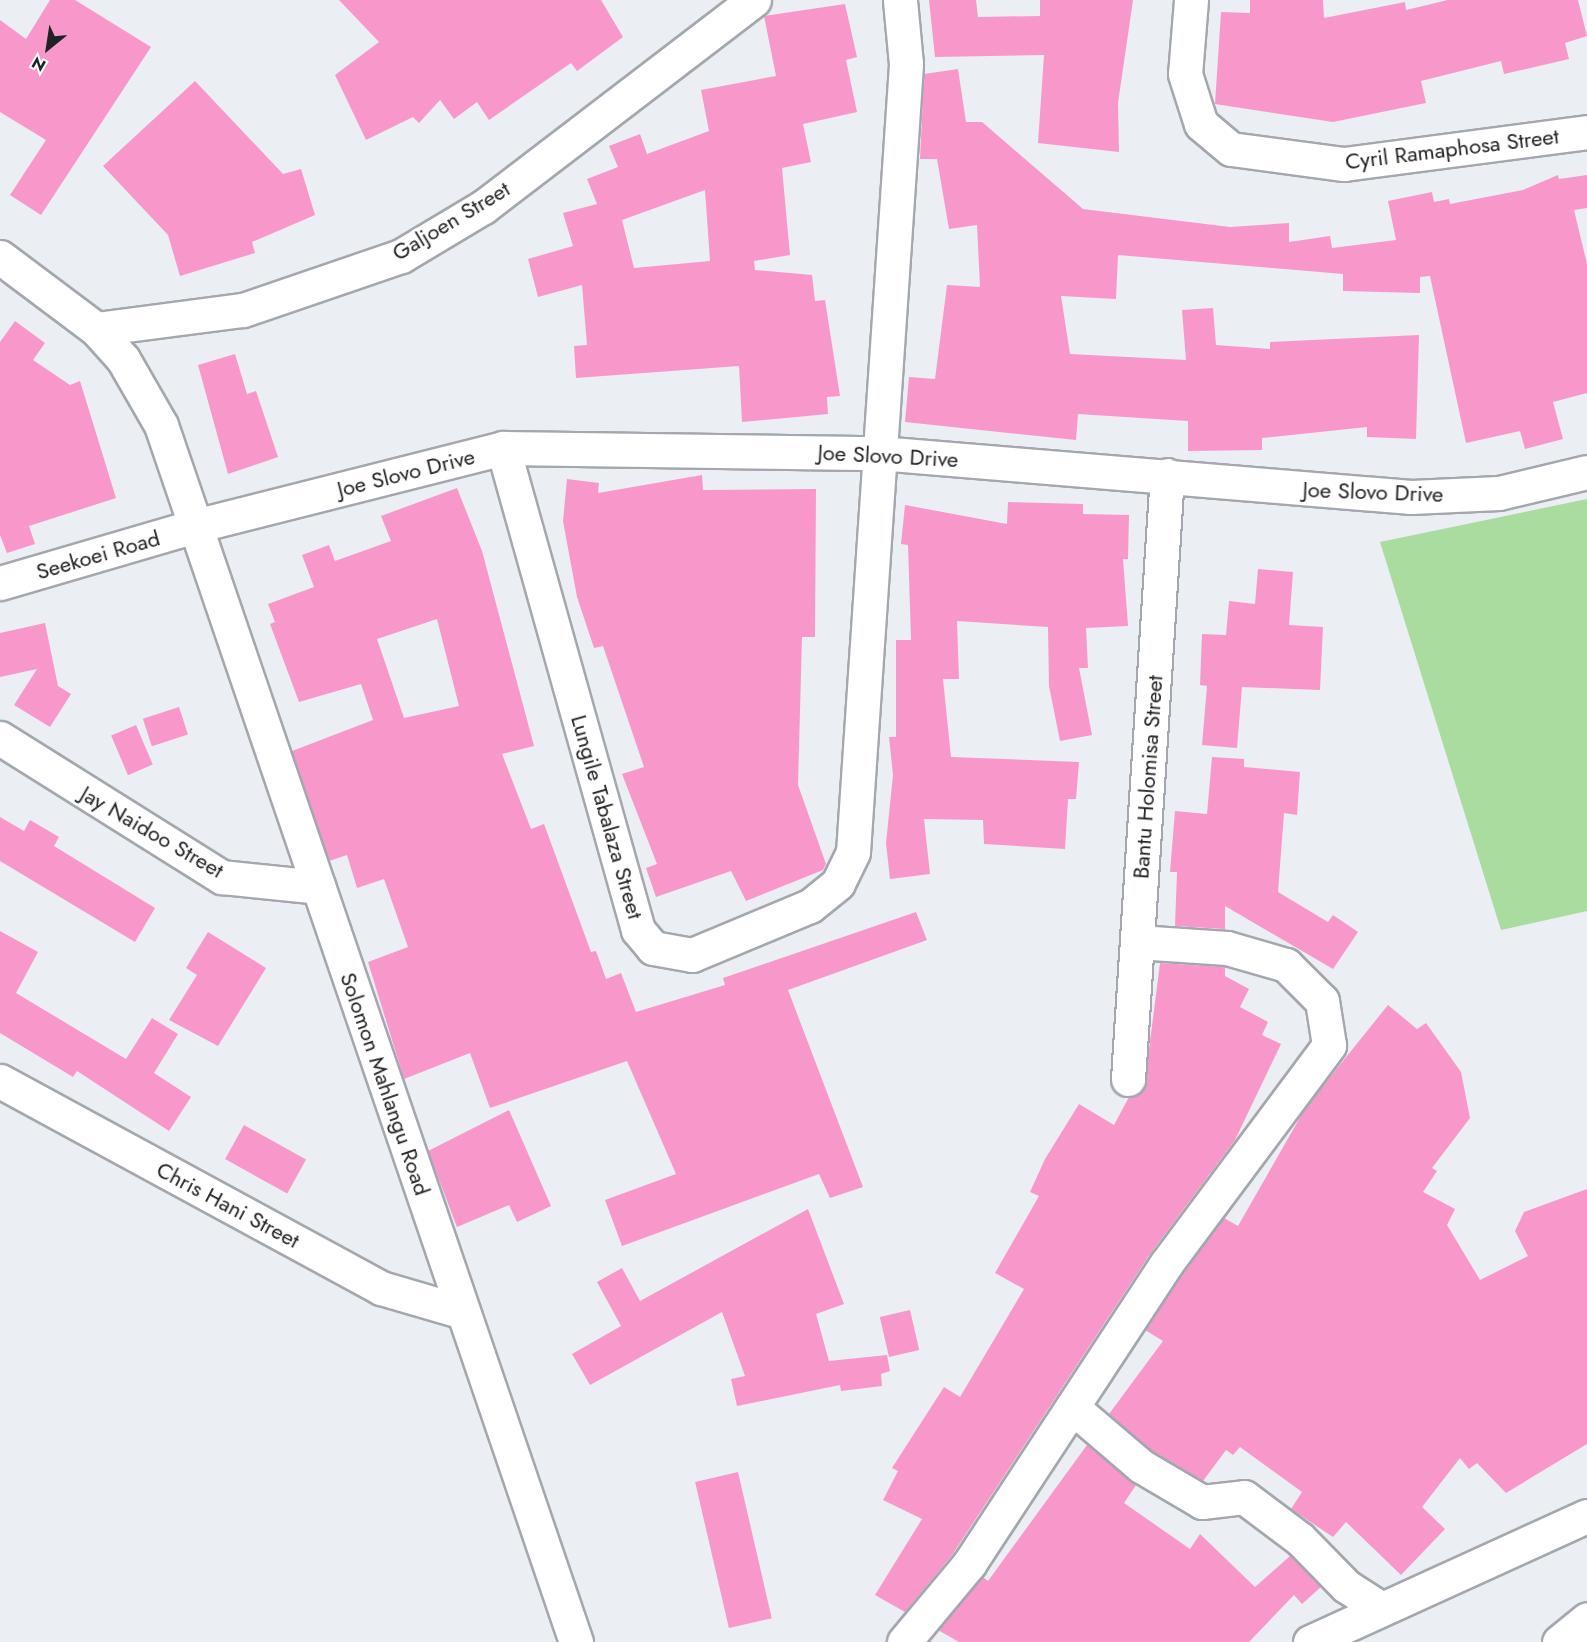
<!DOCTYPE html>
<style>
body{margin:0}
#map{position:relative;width:1587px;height:1642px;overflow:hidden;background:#ebeef3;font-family:Jost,sans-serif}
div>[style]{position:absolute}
.green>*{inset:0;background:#aadb9f}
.building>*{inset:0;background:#f898ca;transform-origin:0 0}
.roads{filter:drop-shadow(2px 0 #a4a7ad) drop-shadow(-2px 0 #a4a7ad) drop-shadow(0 2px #a4a7ad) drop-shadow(0 -2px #a4a7ad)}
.street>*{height:33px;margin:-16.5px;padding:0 16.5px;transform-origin:16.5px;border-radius:16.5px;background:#fff}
span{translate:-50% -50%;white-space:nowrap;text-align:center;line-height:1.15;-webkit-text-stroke:5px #fff;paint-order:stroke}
.street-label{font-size:22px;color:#212224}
.north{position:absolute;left:18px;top:18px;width:60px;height:60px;-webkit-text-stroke:4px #fff;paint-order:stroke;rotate:210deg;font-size:16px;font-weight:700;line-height:24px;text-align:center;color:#212224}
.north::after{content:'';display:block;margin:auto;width:21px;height:27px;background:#212224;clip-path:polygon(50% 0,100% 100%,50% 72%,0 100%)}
</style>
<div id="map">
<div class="green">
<i style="clip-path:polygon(1587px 499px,1587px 911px,1501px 930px,1380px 542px)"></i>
</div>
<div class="building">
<i style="clip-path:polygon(50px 0,75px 0,151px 47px,41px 215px,10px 195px,46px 140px,0 112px,0 20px,26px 39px)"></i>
<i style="clip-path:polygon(339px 0,601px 0,623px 37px,577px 71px,571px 63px,489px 120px,477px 102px,454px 119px,440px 100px,419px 123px,413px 117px,366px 140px,335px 75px,379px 42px)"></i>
<i style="clip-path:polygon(929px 0,976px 0,978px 17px,1040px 16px,1040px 0,1133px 0,1118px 103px,1119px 152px,1038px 143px,1044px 55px,935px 57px)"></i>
<i style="clip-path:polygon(1250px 0,1323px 0,1324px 18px,1405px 2px,1406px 10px,1448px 0,1578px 0,1587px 36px,1565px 43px,1569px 59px,1504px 74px,1501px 61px,1421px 81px,1426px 103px,1333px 122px,1215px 104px,1221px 12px,1250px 13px)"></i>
<i style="clip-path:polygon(evenodd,845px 4px,857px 57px,846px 60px,857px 112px,803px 124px,811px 162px,782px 168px,790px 255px,754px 261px,755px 270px,812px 275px,815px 301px,825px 300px,840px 396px,827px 397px,828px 414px,742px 422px,739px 366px,576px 378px,574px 346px,587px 345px,582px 285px,538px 297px,528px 259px,573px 246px,563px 213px,597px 204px,587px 179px,618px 167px,609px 146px,640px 134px,647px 154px,709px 131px,701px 90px,776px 76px,764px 16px,845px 4px,705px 190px,710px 261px,634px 268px,622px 220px,705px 190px)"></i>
<i style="clip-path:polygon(958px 69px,966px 122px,982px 122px,1083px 209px,1230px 227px,1289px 223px,1289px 242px,1330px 236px,1332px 248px,1396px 240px,1388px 201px,1432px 192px,1434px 202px,1449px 199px,1450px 204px,1523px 190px,1558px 175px,1559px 179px,1587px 175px,1587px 208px,1574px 210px,1587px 264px,1587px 393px,1553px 402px,1563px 439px,1525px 449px,1520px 431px,1466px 443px,1430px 276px,1420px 277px,1420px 293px,1343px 291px,1343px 274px,1118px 255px,1116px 299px,1061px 296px,1070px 354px,1186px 360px,1182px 310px,1213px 308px,1216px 345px,1270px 349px,1270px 342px,1419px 335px,1416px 439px,1367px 437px,1367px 427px,1262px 438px,1262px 450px,1188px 451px,1188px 421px,1078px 414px,1076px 440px,905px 422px,909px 377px,935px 379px,947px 285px,980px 287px,977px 225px,949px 229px,937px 159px,920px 159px,924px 74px)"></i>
<i style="clip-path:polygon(195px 81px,283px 174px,301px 169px,315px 215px,252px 242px,255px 253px,180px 276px,168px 235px,103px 166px)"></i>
<i style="clip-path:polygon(15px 321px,45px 343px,33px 360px,70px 385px,80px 381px,116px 498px,29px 526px,35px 544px,7px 553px,0 535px,0 342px)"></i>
<i style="clip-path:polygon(235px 354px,247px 394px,256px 391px,278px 457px,228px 474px,198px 365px)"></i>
<i style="clip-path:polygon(702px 475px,703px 490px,816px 489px,815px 637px,802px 637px,798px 785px,826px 864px,823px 870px,746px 901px,731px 871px,656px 897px,646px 868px,657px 864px,622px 774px,644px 767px,603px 646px,594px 648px,577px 597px,563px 521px,567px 479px,599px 483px,598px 493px)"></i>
<i style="clip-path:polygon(evenodd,457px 488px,482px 551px,534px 746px,502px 754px,531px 829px,544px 824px,591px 952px,596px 951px,606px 979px,621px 973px,636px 1012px,725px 985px,723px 978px,916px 912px,927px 940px,788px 990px,863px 1187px,830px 1198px,819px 1174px,622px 1246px,605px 1200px,676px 1174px,627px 1061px,490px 1108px,470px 1053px,404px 1079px,368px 962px,408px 947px,384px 879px,357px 888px,347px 855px,329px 861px,292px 751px,373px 720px,361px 684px,299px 702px,270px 624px,275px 622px,268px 604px,314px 587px,302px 555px,329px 545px,335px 561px,391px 541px,381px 516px,457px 488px,437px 619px,459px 706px,404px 718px,377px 639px,437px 619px)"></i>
<i style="clip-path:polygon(1008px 502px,1083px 504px,1083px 514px,1129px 515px,1128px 559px,1123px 559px,1128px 626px,1086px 628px,1088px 668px,1079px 668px,1092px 735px,1060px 741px,1049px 686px,1048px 627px,957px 621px,959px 679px,943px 679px,951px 757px,1079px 762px,1076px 799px,1068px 799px,1065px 849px,984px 844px,983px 820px,924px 819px,930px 874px,890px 879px,886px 843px,893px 775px,889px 737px,896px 737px,896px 640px,911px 640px,908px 545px,901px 544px,905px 505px,1007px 524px)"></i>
<i style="clip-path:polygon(1258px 569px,1293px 572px,1289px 625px,1323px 627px,1320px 690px,1242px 687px,1237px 748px,1202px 745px,1207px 686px,1200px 685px,1202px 634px,1226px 635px,1229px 601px,1255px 604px)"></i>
<i style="clip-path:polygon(45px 623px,58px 686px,71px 694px,50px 727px,14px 705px,37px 669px,0 677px,0 633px)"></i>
<i style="left:179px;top:707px;width:29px;height:38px;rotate:72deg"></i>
<i style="left:136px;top:725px;width:43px;height:27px;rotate:67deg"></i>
<i style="clip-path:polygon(1212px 757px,1244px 759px,1244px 767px,1300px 772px,1297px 815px,1284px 813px,1278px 892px,1328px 922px,1333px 915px,1358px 932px,1333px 969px,1225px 906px,1225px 929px,1175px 926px,1177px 872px,1170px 872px,1175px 811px,1207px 814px)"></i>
<i style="clip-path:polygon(0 817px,24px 831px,30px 820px,59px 837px,54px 846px,155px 908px,135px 942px,0 861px)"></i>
<i style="clip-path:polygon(0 931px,38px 952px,16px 993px,126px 1059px,152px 1018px,178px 1034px,154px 1073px,191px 1097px,169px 1131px,77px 1071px,73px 1077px,0 1033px)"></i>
<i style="clip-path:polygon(208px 932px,266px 968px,218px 1046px,169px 1020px,197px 975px,186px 968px)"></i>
<i style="clip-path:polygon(1160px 963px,1225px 967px,1225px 976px,1249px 989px,1240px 1007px,1268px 1022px,1262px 1035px,1281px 1044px,1235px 1140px,1150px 1254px,952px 1555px,905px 1612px,875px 1595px,922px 1519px,883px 1500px,898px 1471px,892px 1468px,944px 1387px,960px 1397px,1024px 1289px,995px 1273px,1039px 1196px,1030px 1192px,1045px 1159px,1079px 1104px,1114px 1125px,1129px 1097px,1144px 1089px)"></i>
<i style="clip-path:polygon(1388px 1005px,1417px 1029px,1426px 1023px,1461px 1072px,1470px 1118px,1432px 1168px,1437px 1171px,1423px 1192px,1455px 1209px,1447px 1225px,1480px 1280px,1528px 1256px,1515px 1231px,1524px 1212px,1587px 1189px,1587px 1444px,1506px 1493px,1477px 1463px,1469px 1469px,1460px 1458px,1422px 1507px,1445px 1529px,1401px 1575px,1346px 1522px,1333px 1537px,1291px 1509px,1302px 1492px,1240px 1447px,1233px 1455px,1226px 1450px,1203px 1481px,1152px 1451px,1109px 1414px,1163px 1341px,1145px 1330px,1181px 1275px,1224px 1218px,1238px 1226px,1306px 1107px)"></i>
<i style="clip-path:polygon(509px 1110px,551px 1206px,517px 1222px,509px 1205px,457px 1227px,428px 1151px)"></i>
<i style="left:244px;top:1125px;width:71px;height:39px;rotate:29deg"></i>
<i style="clip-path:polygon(808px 1209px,844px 1304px,816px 1314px,829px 1361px,887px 1355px,890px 1371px,881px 1374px,882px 1386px,841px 1391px,840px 1385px,737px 1406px,731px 1379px,745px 1376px,722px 1312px,590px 1385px,572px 1354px,621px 1326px,597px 1282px,622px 1268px,640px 1301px)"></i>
<i style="left:910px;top:1310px;width:41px;height:31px;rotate:77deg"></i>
<i style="clip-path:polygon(1087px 1445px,1136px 1485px,1124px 1503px,1190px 1549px,1200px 1534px,1255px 1587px,1290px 1556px,1321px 1587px,1302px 1604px,1294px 1595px,1249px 1642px,959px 1642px,938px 1630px,983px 1577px,988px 1581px)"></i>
<i style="left:738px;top:1472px;width:150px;height:44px;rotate:77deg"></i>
</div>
<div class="roads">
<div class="street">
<i style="left:1191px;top:0;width:74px;rotate:94.6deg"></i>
<i style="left:1185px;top:74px;width:52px;rotate:72.3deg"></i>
<i style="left:1201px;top:124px;width:39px;rotate:40deg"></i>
<i style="left:1231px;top:149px;width:114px;rotate:7.6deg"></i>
<i style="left:1344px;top:164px;width:245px;rotate:-7.5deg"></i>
<i style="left:0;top:257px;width:120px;rotate:36.9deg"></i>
<i style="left:96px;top:329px;width:40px;rotate:48deg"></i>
<i style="left:123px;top:359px;width:76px;rotate:60.1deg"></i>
<i style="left:161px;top:425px;width:1286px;rotate:71.17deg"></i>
<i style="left:96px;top:329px;width:148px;rotate:-7.4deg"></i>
<i style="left:243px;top:310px;width:167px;rotate:-18.9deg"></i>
<i style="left:401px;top:256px;width:96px;rotate:-30.9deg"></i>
<i style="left:483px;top:207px;width:341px;rotate:-37.4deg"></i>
<i style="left:503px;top:448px;width:501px;rotate:74.35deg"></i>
<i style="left:638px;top:930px;width:23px;rotate:50deg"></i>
<i style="left:653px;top:948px;width:40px;rotate:10deg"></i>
<i style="left:692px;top:955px;width:128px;rotate:-22.6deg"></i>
<i style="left:810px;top:906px;width:36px;rotate:-39deg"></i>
<i style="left:838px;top:883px;width:34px;rotate:-64deg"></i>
<i style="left:853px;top:852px;width:790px;rotate:-86.15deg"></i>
<i style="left:906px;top:64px;width:64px;rotate:-95.4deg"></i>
<i style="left:0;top:583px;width:203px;rotate:-16.3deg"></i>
<i style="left:195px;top:526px;width:318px;rotate:-14.2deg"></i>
<i style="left:503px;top:448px;width:376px;rotate:0.8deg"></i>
<i style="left:879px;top:453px;width:534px;rotate:4.73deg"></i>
<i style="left:1411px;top:497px;width:88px;rotate:-2.6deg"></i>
<i style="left:1499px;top:493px;width:90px;rotate:-13.4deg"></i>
<i style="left:0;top:738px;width:262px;rotate:32.1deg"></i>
<i style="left:222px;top:877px;width:97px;rotate:5.9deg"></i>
<i style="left:1128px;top:1079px;width:605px;rotate:-86.31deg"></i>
<i style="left:0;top:1081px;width:434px;rotate:28.5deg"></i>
<i style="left:381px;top:1288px;width:85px;rotate:16.3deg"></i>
<i style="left:1072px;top:1407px;width:91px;rotate:40.5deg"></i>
<i style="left:1141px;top:1466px;width:71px;rotate:30.5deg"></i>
<i style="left:1202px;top:1502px;width:42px;rotate:-6.8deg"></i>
<i style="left:1244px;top:1497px;width:70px;rotate:36.9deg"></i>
<i style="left:1300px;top:1539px;width:66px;rotate:45.6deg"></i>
<i style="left:1346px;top:1586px;width:38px;rotate:33deg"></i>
<i style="left:904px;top:1642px;width:102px;rotate:-50.2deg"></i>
<i style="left:969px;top:1564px;width:359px;rotate:-56.7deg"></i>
<i style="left:1166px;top:1264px;width:273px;rotate:-53.3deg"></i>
<i style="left:1329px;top:1045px;width:45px;rotate:-99deg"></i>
<i style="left:1322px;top:1001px;width:51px;rotate:-135deg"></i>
<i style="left:1286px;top:965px;width:61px;rotate:-163.9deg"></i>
<i style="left:1227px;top:948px;width:90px;rotate:-176.2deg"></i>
<i style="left:1310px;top:1642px;width:304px;rotate:-24.5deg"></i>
<i style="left:1559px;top:1642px;width:36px;rotate:-39deg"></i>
</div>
</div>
<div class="street-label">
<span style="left:1452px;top:149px;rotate:-7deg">Cyril Ramaphosa Street</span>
<span style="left:451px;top:221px;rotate:-31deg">Galjoen Street</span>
<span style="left:888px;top:456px;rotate:3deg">Joe Slovo Drive</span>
<span style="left:406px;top:473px;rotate:-14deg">Joe Slovo Drive</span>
<span style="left:1373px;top:492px;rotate:2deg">Joe Slovo Drive</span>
<span style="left:98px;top:555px;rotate:-16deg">Seekoei Road</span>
<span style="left:1148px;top:777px;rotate:-86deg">Bantu Holomisa Street</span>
<span style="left:607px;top:817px;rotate:74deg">Lungile Tabalaza Street</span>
<span style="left:152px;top:832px;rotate:30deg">Jay Naidoo Street</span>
<span style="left:385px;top:1084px;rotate:71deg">Solomon Mahlangu Road</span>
<span style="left:228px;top:1205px;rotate:28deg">Chris Hani Street</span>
</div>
<div class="north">N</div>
</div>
